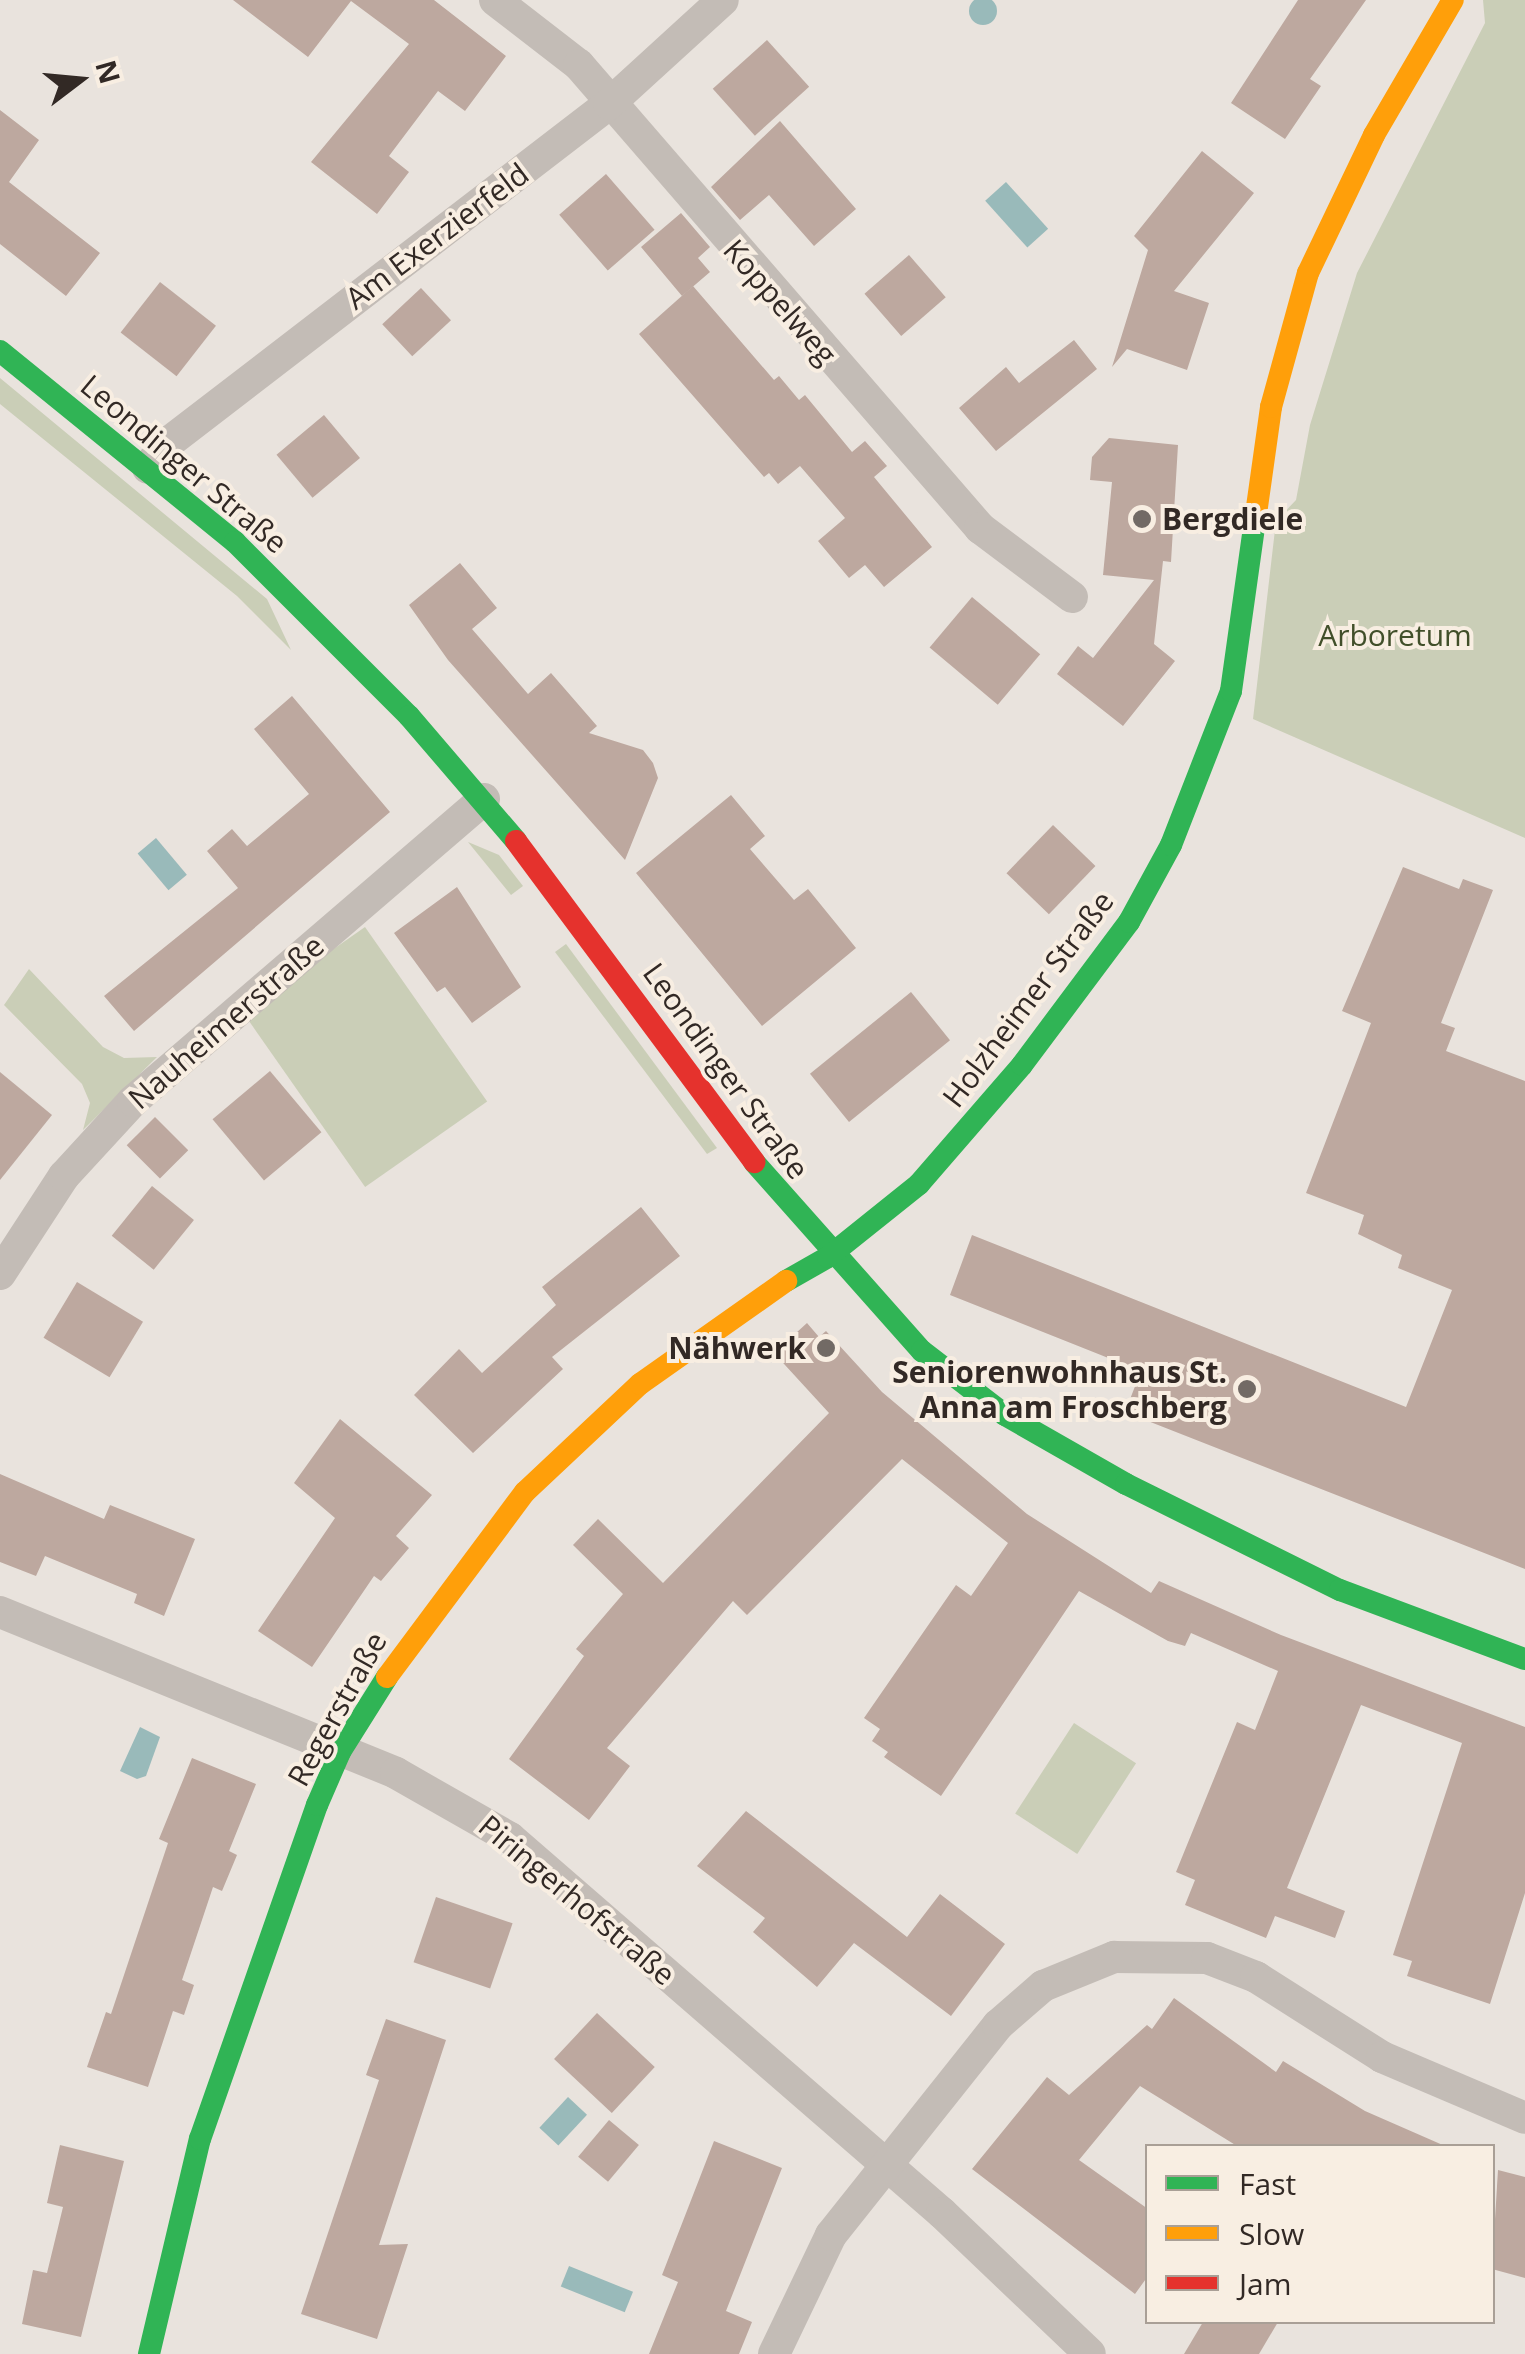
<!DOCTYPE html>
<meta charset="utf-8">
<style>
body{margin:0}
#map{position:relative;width:1525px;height:2354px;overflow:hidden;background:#e9e3dd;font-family:"Open Sans",sans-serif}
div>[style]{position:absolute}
.green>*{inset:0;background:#caceb7;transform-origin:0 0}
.water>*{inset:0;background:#99baba;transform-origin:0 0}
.round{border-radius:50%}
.building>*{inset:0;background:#bda89f;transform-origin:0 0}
.street>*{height:32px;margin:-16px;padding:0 16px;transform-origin:16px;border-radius:16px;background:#c3bcb6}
.fast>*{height:22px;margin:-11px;padding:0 11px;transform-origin:11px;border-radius:11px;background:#30b455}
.slow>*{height:22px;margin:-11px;padding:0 11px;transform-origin:11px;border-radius:11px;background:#ff9f0a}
.jam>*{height:22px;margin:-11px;padding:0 11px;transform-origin:11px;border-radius:11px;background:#e5322d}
.dots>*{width:28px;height:28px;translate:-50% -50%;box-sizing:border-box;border:5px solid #f8eee2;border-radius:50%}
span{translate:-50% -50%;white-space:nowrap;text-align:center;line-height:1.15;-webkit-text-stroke:8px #f8eee2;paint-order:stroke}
.street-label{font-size:30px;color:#322925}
.poi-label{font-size:30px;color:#322925;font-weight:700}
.left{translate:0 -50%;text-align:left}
.right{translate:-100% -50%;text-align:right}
.park-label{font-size:30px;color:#414f2a}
.legend{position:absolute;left:1145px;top:2144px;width:350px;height:180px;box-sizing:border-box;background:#f8eee2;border:2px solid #a99f96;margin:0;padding:12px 18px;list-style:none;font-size:30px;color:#322925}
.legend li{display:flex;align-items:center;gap:20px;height:50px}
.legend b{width:50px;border:2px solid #a99f96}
.north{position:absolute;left:30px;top:30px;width:100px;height:100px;-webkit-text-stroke:8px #f8eee2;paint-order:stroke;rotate:74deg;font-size:28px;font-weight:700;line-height:40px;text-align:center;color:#322925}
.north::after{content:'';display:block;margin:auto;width:35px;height:45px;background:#322925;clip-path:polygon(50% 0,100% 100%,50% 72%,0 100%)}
</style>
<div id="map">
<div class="green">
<i style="clip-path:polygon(1483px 0,1525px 0,1525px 838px,1253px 719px,1276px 521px,1296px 500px,1310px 425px,1357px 273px,1485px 23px)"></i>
<i style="clip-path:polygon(0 378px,267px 599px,291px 650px,237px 596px,0 404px)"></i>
<i style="clip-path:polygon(468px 842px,499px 855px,523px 886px,511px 895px)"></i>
<i style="left:365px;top:927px;width:213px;height:149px;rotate:55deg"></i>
<i style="clip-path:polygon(566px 944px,717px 1148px,707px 1154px,555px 952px)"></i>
<i style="clip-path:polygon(29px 969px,103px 1047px,124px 1058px,157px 1057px,83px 1130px,90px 1103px,82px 1084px,4px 1005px)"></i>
<i style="left:1074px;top:1723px;width:74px;height:108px;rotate:33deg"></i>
</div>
<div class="water">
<i class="round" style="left:969px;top:-3px;width:28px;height:28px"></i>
<i style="left:1006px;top:182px;width:63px;height:28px;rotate:48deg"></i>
<i style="left:156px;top:838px;width:48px;height:24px;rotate:50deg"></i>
<i style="clip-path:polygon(140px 1727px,160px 1737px,146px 1776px,137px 1779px,120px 1771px)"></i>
<i style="left:568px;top:2097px;width:26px;height:42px;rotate:43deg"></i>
<i style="left:569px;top:2266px;width:69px;height:22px;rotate:22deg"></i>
</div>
<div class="building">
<i style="clip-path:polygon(233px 0,434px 0,506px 56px,465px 111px,438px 91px,389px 156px,409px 172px,377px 214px,311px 162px,409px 44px,351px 1px,308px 57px)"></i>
<i style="clip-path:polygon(1298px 0,1366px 0,1310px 79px,1321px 86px,1285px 139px,1231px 103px)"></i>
<i style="left:767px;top:40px;width:63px;height:73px;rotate:48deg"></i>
<i style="clip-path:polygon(0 110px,39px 140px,9px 182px,100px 253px,66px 296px,0 244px)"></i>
<i style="clip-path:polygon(780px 121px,856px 209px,814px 246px,769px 195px,740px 220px,711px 187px)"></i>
<i style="clip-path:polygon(1202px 151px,1254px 193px,1174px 291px,1209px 303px,1187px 370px,1127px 349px,1112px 367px,1148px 250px,1134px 236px)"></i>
<i style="left:606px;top:174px;width:74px;height:62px;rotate:49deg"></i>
<i style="clip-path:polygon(681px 213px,710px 247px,698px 258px,710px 272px,682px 296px,641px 247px)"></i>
<i style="left:909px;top:255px;width:56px;height:59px;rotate:49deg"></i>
<i style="left:160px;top:282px;width:71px;height:64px;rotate:38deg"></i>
<i style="clip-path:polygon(693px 286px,774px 380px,779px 376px,799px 400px,805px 395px,852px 452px,865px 441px,887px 466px,874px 477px,932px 547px,884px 587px,865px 565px,849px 578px,818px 541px,845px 518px,800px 466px,778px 484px,769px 473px,764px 477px,639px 334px)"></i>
<i style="left:421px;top:288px;width:44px;height:53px;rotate:47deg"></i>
<i style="clip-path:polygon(1074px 340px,1097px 369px,996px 451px,959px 408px,1006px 367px,1019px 383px)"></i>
<i style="left:324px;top:415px;width:56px;height:62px;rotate:50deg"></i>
<i style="clip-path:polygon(1109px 438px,1178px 445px,1171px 562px,1163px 561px,1154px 644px,1175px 661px,1123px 726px,1057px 674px,1078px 646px,1093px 658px,1154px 580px,1103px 575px,1112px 482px,1090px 480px,1092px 457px)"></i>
<i style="clip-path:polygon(460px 563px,497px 608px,472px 629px,528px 694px,551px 673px,597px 726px,589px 733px,643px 750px,653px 763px,658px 778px,625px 860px,448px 660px,409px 605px)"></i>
<i style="left:972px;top:597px;width:89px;height:66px;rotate:40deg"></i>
<i style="clip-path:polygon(292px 696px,390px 812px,134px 1031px,104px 996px,238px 888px,207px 851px,232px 829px,247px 846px,309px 794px,254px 729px)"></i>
<i style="clip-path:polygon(731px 795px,765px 836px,750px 849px,794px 900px,808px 889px,856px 948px,762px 1026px,636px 873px)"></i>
<i style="left:1053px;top:825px;width:59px;height:67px;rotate:44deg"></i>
<i style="clip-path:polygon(1403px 867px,1459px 889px,1463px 879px,1493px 890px,1441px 1023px,1455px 1028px,1446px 1051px,1525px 1081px,1525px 1569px,1125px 1412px,1141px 1371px,950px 1295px,972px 1235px,1406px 1407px,1452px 1290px,1398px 1268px,1402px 1255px,1358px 1234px,1364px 1215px,1306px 1193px,1371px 1023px,1342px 1011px)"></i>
<i style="clip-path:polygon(457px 887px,521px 987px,472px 1023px,445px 987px,437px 992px,394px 933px)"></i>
<i style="left:911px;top:992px;width:62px;height:130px;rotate:51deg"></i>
<i style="left:270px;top:1071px;width:80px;height:75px;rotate:50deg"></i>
<i style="clip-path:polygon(0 1072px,52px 1115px,0 1180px)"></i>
<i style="left:155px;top:1117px;width:47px;height:40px;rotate:45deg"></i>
<i style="left:152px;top:1186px;width:54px;height:64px;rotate:39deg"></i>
<i style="clip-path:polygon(641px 1207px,680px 1256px,552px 1357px,563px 1369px,473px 1453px,414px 1395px,459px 1349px,482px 1373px,556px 1305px,542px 1287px)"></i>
<i style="left:77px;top:1282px;width:77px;height:65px;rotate:31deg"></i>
<i style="clip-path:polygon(807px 1323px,819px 1337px,826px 1331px,882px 1392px,1027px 1514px,1151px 1593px,1159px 1581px,1281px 1635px,1525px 1727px,1525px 1893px,1490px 2004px,1407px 1976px,1412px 1961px,1393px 1955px,1462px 1743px,1361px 1705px,1287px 1888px,1345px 1911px,1335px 1938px,1275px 1916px,1266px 1938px,1185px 1905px,1195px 1880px,1176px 1872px,1237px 1722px,1255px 1730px,1278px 1671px,1191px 1633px,1185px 1646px,1168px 1641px,1079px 1591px,941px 1796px,884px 1757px,888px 1752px,872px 1741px,880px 1729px,864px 1718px,956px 1585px,971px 1596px,1008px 1543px,902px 1459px,747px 1615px,733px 1601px,607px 1748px,630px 1766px,589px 1820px,509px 1759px,584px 1656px,576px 1649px,623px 1594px,573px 1545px,598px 1519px,663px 1583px,829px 1413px,774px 1353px)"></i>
<i style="clip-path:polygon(340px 1419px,432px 1495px,396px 1536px,409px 1548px,381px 1581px,374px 1576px,312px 1667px,258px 1631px,335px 1518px,294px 1483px)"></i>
<i style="clip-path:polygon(0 1474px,104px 1519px,110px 1505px,195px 1539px,164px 1616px,134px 1603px,137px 1594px,45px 1556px,36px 1576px,0 1562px)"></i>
<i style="clip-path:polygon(192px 1758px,256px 1784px,229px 1851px,237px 1855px,222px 1891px,213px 1887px,182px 1980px,194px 1985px,184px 2015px,173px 2011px,148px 2087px,87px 2067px,106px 2012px,111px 2014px,168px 1843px,159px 1839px)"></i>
<i style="clip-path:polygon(746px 1811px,907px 1937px,940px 1894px,1005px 1944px,951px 2016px,854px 1943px,817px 1987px,753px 1932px,765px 1918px,697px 1866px)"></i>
<i style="left:436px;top:1897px;width:81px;height:69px;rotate:19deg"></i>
<i style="clip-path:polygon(1174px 1998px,1276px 2072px,1283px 2061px,1365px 2111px,1445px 2146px,1237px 2146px,1140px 2086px,1079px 2160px,1148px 2209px,1148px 2276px,1135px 2294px,972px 2169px,1047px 2077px,1069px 2095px,1147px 2025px,1152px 2029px)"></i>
<i style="left:597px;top:2013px;width:79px;height:63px;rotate:43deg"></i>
<i style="clip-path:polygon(386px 2019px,446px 2040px,379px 2245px,408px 2244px,377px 2339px,301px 2314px,379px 2080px,366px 2075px)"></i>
<i style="left:609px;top:2120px;width:39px;height:48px;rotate:40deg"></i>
<i style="clip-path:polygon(714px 2141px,782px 2168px,726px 2311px,752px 2322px,739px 2354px,649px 2354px,678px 2282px,662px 2275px)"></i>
<i style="clip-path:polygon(60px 2145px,124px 2161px,81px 2337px,22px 2324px,33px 2270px,47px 2273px,63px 2207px,47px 2203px)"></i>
<i style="clip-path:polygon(1498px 2170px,1525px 2177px,1525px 2278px,1492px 2269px)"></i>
<i style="clip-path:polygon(1203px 2322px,1278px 2322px,1259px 2354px,1184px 2354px)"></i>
</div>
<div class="street">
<i style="left:495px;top:0;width:106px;rotate:37.7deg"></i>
<i style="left:579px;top:65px;width:613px;rotate:49.1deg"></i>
<i style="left:980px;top:528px;width:115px;rotate:36.9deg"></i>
<i style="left:148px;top:468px;width:27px;rotate:-54deg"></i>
<i style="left:164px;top:446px;width:561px;rotate:-37.54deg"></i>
<i style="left:609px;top:104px;width:154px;rotate:-42.4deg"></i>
<i style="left:0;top:1274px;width:117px;rotate:-56.9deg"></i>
<i style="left:64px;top:1176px;width:102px;rotate:-47.4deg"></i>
<i style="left:133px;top:1101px;width:463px;rotate:-40.7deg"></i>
<i style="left:0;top:1612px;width:427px;rotate:22.1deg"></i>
<i style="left:396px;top:1773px;width:131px;rotate:29.7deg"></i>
<i style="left:510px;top:1838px;width:572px;rotate:40.96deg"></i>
<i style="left:942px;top:2213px;width:204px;rotate:43.6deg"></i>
<i style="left:774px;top:2354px;width:132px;rotate:-64.4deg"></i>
<i style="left:831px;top:2235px;width:268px;rotate:-51.5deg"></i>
<i style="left:998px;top:2025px;width:60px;rotate:-40.9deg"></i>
<i style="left:1043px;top:1986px;width:77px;rotate:-22.2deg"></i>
<i style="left:1114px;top:1957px;width:93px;rotate:0.6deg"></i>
<i style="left:1207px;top:1958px;width:53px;rotate:21.2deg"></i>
<i style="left:1256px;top:1977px;width:149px;rotate:32.4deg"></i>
<i style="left:1382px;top:2057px;width:155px;rotate:23.1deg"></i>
</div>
<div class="fast">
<i style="left:0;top:351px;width:303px;rotate:39.1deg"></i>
<i style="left:235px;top:542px;width:246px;rotate:45deg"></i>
<i style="left:409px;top:716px;width:165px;rotate:49.4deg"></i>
<i style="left:754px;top:1162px;width:253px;rotate:48.4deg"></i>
<i style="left:922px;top:1351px;width:105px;rotate:37.6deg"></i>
<i style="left:1005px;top:1415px;width:139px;rotate:29.7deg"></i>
<i style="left:1126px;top:1484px;width:239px;rotate:26.4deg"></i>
<i style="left:1340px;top:1590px;width:197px;rotate:20.5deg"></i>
<i style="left:786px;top:1281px;width:48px;rotate:-29.7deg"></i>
<i style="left:828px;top:1257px;width:117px;rotate:-38.7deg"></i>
<i style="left:919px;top:1184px;width:157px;rotate:-49.1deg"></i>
<i style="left:1022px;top:1065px;width:179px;rotate:-53.2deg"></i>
<i style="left:1129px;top:922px;width:88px;rotate:-61.4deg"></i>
<i style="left:1171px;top:845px;width:165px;rotate:-68.7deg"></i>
<i style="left:1231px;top:691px;width:179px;rotate:-82deg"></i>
<i style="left:149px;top:2354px;width:221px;rotate:-76.7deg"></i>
<i style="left:200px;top:2139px;width:354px;rotate:-70.7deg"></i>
<i style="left:317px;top:1805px;width:58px;rotate:-66.5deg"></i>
<i style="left:340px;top:1752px;width:89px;rotate:-57.9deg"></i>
</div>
<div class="slow">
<i style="left:1256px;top:514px;width:108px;rotate:-82deg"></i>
<i style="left:1271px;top:407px;width:139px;rotate:-74.6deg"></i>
<i style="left:1308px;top:273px;width:153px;rotate:-64.4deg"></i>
<i style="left:1374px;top:135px;width:156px;rotate:-59.7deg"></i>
<i style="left:387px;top:1677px;width:231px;rotate:-53.3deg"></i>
<i style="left:525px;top:1492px;width:158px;rotate:-43.2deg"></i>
<i style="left:640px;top:1384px;width:179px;rotate:-35.2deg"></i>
</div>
<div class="jam">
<i style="left:516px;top:841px;width:400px;rotate:53.4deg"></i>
</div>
<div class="dots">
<i style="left:1142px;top:519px;background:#726a65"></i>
<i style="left:826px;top:1348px;background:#726a65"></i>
<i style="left:1247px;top:1389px;background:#726a65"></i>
</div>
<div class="street-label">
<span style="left:437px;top:236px;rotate:-37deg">Am Exerzierfeld</span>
<span style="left:780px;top:302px;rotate:49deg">Koppelweg</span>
<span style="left:184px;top:464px;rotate:40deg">Leondinger Straße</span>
<span style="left:1028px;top:999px;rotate:-53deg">Holzheimer Straße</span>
<span style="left:226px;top:1022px;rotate:-41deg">Nauheimerstraße</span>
<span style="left:726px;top:1071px;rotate:54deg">Leondinger Straße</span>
<span style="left:337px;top:1709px;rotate:-61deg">Regerstraße</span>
<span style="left:577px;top:1900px;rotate:40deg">Piringerhofstraße</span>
</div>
<div class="poi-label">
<span class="left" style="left:1162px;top:519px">Bergdiele</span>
<span class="right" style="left:806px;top:1348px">Nähwerk</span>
<span class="right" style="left:1227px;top:1389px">Seniorenwohnhaus St.<br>Anna am Froschberg</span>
</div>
<div class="park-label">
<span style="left:1395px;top:635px">Arboretum</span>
</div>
<ul class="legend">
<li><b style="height:12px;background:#30b455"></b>Fast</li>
<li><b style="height:12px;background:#ff9f0a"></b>Slow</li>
<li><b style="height:12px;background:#e5322d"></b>Jam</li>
</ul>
<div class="north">N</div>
</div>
